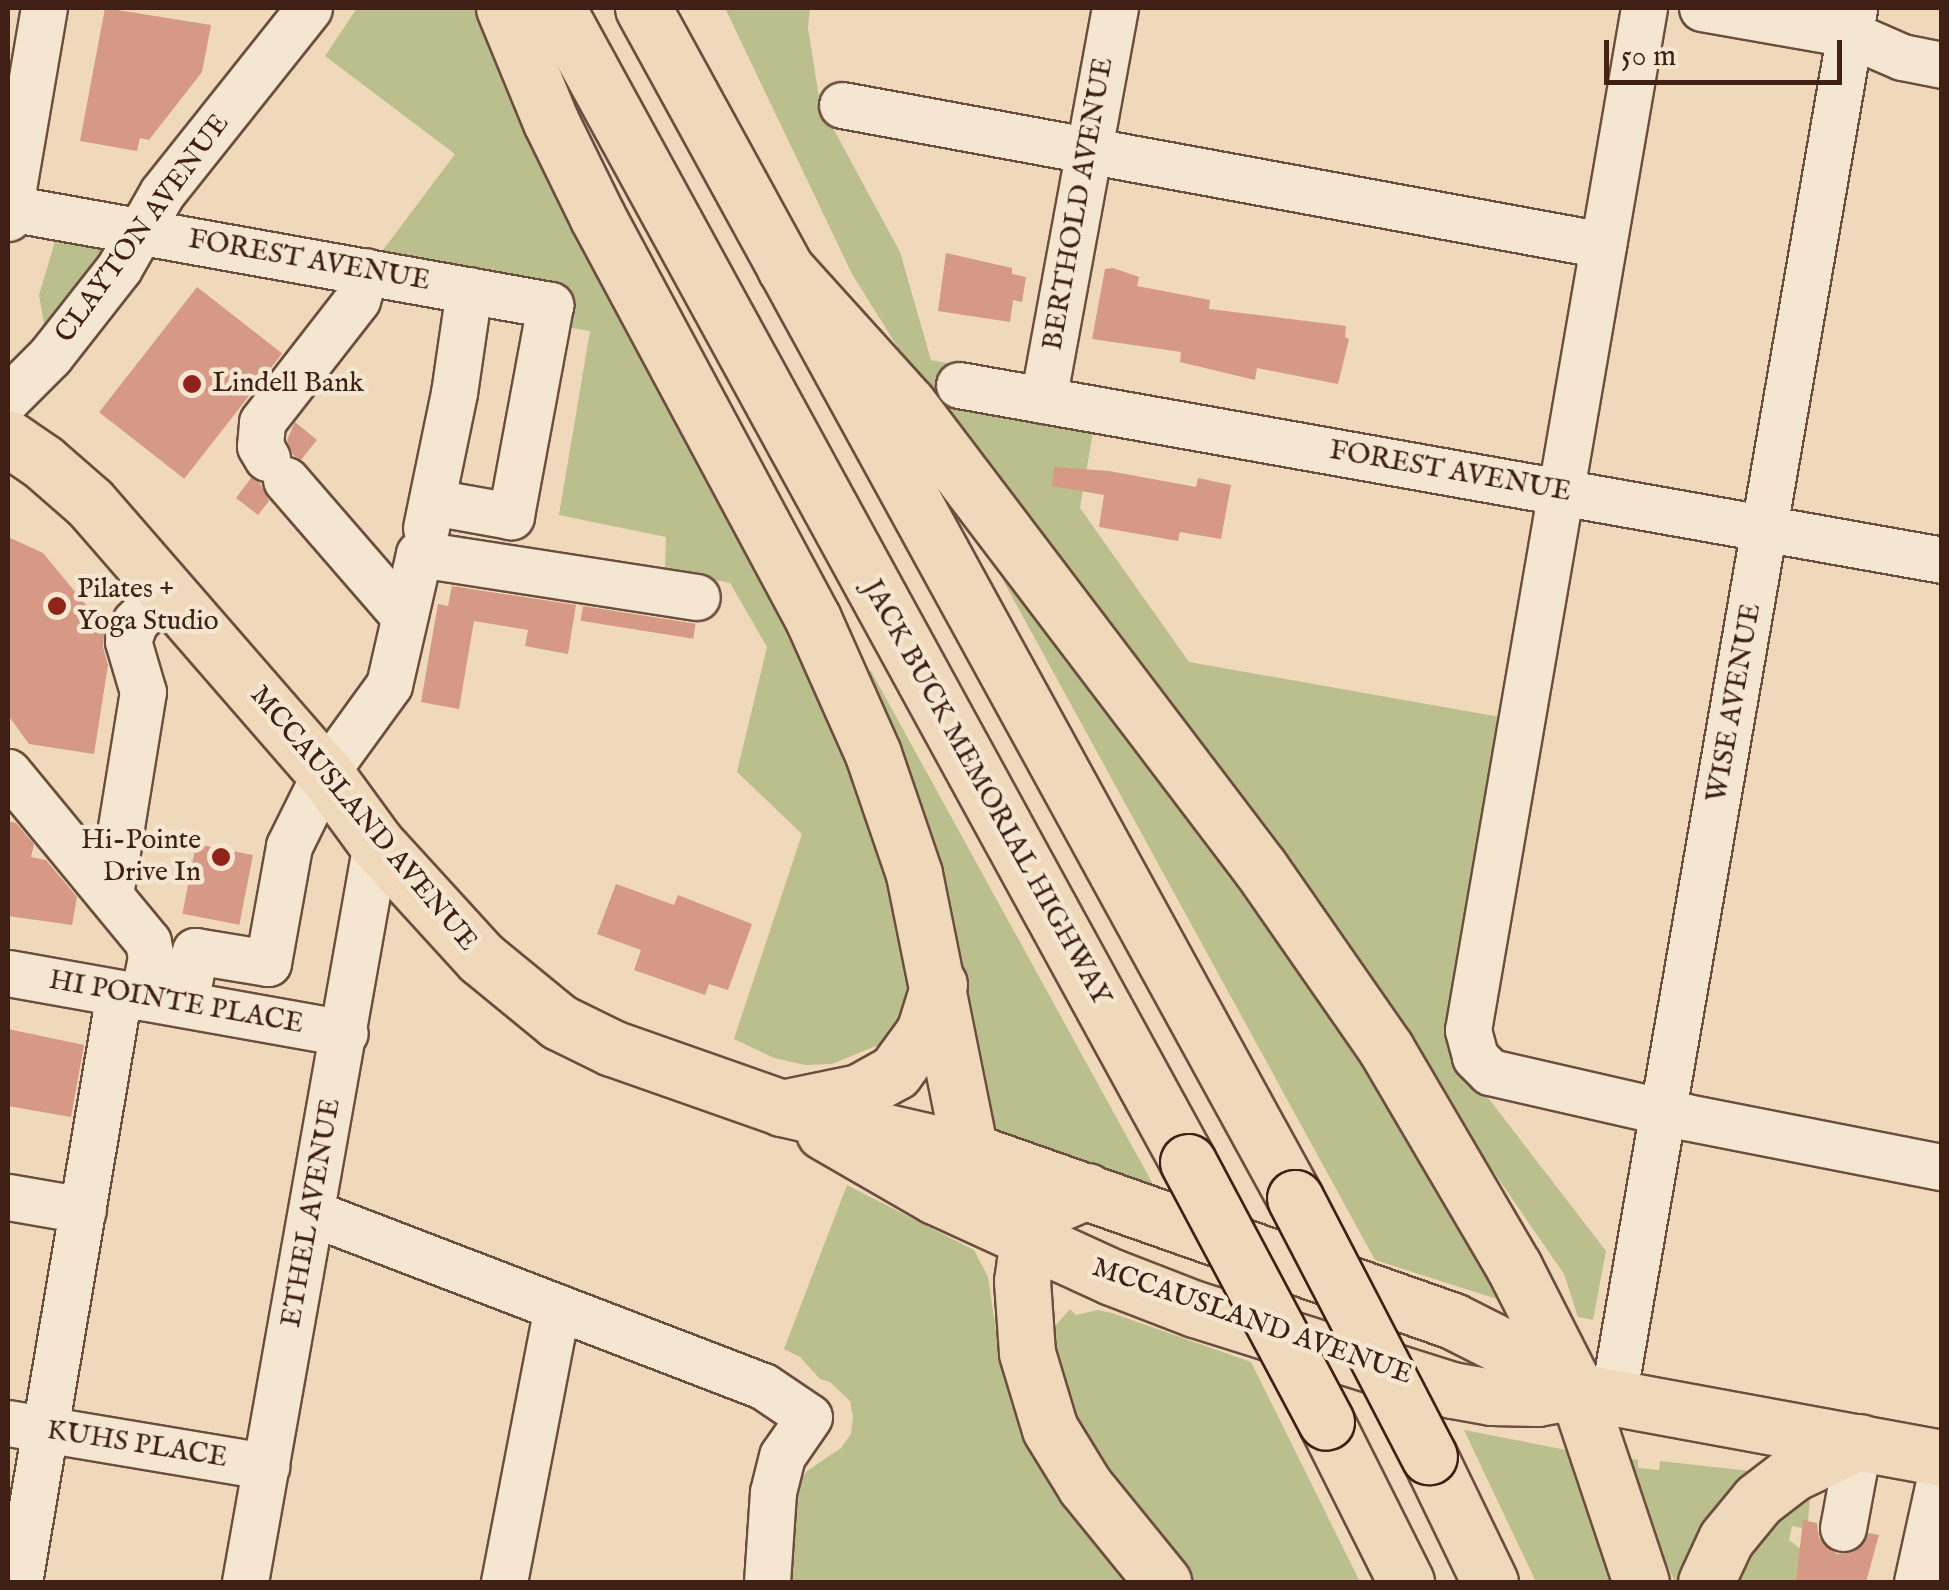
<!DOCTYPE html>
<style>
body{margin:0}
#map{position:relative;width:1949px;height:1590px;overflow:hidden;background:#efd9ba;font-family:"IM FELL English",serif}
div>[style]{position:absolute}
.green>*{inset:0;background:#bbbf8e}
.building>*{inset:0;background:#d59986;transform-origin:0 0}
.roads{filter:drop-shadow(2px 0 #6c4e3e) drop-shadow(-2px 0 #6c4e3e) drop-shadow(0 2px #6c4e3e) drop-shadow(0 -2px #6c4e3e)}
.minor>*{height:45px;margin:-22.5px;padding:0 22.5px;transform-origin:22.5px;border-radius:22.5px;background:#f5e6d2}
.major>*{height:55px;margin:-27.5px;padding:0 27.5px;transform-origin:27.5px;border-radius:27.5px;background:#efd9ba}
.highway>*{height:55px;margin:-27.5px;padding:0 27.5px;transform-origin:27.5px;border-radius:27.5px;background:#efd9ba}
.bridges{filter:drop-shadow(2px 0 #402014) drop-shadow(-2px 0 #402014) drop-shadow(0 2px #402014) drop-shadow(0 -2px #402014)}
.highway-bridge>*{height:55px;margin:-27.5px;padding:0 27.5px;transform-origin:27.5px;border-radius:27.5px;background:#efd9ba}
.dots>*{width:28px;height:28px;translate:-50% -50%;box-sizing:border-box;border:5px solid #f5e6d2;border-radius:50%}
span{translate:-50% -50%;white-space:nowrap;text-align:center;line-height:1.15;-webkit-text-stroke:9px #f5e6d2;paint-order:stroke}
.street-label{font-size:28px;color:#402014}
.poi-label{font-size:28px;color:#402014}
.left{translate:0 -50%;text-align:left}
.right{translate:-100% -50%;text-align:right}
.frame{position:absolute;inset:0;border:10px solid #402014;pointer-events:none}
.scale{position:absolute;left:1604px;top:40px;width:238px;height:45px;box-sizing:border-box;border:5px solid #402014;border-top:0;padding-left:12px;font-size:30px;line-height:35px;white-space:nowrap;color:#402014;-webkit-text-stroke:8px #f5e6d2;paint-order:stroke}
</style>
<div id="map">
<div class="green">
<i style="clip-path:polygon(357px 8px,476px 8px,522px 117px,772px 590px,862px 795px,904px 930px,910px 971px,904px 1009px,885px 1047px,876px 1046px,832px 1064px,805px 1065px,774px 1058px,734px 1039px,802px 834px,737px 772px,767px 647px,730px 583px,665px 569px,666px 537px,559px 515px,590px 331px,560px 326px,377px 258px,455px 154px,325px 56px)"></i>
<i style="clip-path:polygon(725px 8px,810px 8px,808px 28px,820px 104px,900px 252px,931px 360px,952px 364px,1094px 426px,1080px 508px,1189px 662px,1511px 719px,1472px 1077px,1606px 1251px,1593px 1320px,1578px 1317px,1564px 1274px,1431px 1081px,1378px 988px,938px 412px,852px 274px)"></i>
<i style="clip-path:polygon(56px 238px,112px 248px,45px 329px,39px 295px)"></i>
<i style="clip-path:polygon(993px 562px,1007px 567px,1340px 1014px,1460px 1216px,1500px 1300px,1375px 1260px)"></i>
<i style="clip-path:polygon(871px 671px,1154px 1186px,989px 1130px,860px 675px)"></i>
<i style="clip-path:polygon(847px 1185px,974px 1250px,988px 1277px,1001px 1365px,1032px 1449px,1131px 1582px,793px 1582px,790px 1541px,798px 1484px,807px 1471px,841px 1448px,851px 1434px,853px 1417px,850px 1401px,830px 1382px,820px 1379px,800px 1357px,784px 1349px)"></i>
<i style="clip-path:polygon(1070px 1309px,1076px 1315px,1098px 1310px,1112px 1313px,1251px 1362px,1360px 1582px,1185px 1582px,1079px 1445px,1052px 1351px,1056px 1325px)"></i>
<i style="clip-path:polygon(1464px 1430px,1572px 1451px,1616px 1582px,1536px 1582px)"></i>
<i style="clip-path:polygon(1618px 1457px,1638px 1460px,1638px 1468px,1659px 1470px,1660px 1461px,1750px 1471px,1756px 1479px,1684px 1582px,1675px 1582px)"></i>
<i style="clip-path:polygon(1810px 1498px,1808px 1521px,1803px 1521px,1802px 1528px,1792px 1526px,1789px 1540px,1802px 1550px,1796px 1582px,1725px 1582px,1748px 1533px)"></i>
</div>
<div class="building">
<i style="clip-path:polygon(105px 8px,211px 25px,202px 72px,149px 140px,140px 138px,137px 151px,80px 141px)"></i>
<i style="clip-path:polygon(946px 253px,1012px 268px,1012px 274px,1026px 277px,1022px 302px,1013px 300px,1010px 322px,938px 311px)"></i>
<i style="clip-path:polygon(1113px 268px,1139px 277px,1137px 286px,1210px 300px,1209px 309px,1346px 326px,1345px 337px,1349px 339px,1338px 384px,1257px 368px,1255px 380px,1180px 362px,1181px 352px,1092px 339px,1105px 269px)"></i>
<i style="left:197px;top:287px;width:108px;height:159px;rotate:38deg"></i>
<i style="clip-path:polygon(295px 422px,317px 440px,301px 460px,293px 455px,287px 440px)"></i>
<i style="clip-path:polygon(1054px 467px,1109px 471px,1196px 487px,1198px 478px,1231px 485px,1221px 539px,1180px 532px,1178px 541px,1099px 527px,1104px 495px,1052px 486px)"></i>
<i style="clip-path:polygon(251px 478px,260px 483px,269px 501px,258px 515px,236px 498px)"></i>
<i style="clip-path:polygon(8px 537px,43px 553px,105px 628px,103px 647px,108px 665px,94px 754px,29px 744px,8px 715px)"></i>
<i style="clip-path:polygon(452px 586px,576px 605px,568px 654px,525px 646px,528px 630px,474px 621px,459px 709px,421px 702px,438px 604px,448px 606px)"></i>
<i style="left:583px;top:606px;width:114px;height:15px;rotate:9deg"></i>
<i style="clip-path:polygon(8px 821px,16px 823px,34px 844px,31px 857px,46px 860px,77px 897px,72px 925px,8px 916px)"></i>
<i style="left:196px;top:844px;width:58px;height:71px;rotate:11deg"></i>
<i style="clip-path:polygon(616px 884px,674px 905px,678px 895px,752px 924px,728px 990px,709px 984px,705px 995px,634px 970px,641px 950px,597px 934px)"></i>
<i style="clip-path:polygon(8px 1029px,84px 1045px,71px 1117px,8px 1106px)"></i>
<i style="clip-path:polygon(1803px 1520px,1817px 1523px,1819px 1538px,1837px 1554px,1853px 1552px,1869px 1533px,1879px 1535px,1866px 1582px,1796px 1582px)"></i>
</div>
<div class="roads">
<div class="minor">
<i style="left:1644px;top:8px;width:1037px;rotate:99.77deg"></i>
<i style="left:1468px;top:1030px;width:28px;rotate:75deg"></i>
<i style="left:1475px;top:1057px;width:21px;rotate:45deg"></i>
<i style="left:1490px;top:1072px;width:201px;rotate:12.9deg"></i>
<i style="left:1686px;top:1117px;width:261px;rotate:11.1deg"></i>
<i style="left:1702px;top:8px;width:149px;rotate:10deg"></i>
<i style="left:1849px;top:34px;width:58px;rotate:23.5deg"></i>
<i style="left:1902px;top:57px;width:41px;rotate:11.3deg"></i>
<i style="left:842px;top:105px;width:774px;rotate:10.42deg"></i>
<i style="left:9px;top:208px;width:550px;rotate:10.16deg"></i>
<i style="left:550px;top:305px;width:215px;rotate:100.5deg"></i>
<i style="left:511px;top:516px;width:79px;rotate:-169.8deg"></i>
<i style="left:8px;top:218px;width:213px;rotate:-80.3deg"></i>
<i style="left:959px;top:385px;width:998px;rotate:10.09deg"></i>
<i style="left:8px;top:398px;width:59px;rotate:-45deg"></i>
<i style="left:50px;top:356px;width:112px;rotate:-51.9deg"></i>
<i style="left:119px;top:268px;width:86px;rotate:-60.2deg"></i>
<i style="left:162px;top:193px;width:236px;rotate:-51.5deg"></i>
<i style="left:1043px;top:400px;width:399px;rotate:-79.6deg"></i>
<i style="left:267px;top:458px;width:14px;rotate:-120deg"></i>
<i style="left:260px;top:446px;width:24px;rotate:-85deg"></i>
<i style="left:262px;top:422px;width:155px;rotate:-52.1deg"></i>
<i style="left:357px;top:300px;width:30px;rotate:-73deg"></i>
<i style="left:286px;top:480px;width:177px;rotate:49.1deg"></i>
<i style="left:426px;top:528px;width:138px;rotate:-78.3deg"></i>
<i style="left:454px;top:393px;width:104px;rotate:-81.7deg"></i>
<i style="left:8px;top:772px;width:220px;rotate:50.5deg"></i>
<i style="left:148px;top:942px;width:15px;rotate:79deg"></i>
<i style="left:151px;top:957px;width:41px;rotate:101.3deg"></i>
<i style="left:110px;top:895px;width:206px;rotate:-80.8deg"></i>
<i style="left:143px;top:692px;width:53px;rotate:-106.4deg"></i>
<i style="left:128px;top:641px;width:20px;rotate:-70deg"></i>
<i style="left:135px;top:622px;width:45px;rotate:-45deg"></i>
<i style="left:8px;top:973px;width:342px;rotate:10.1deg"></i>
<i style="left:185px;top:1004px;width:54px;rotate:-79.3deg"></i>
<i style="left:195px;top:951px;width:74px;rotate:9.3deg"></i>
<i style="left:268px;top:963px;width:119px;rotate:-79.8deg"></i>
<i style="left:289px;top:846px;width:81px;rotate:-63.7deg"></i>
<i style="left:325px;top:773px;width:109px;rotate:-54deg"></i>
<i style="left:389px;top:685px;width:134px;rotate:-77.1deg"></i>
<i style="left:419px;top:554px;width:281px;rotate:8.8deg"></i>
<i style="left:8px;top:1197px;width:76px;rotate:9.8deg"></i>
<i style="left:312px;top:1213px;width:483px;rotate:21deg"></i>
<i style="left:763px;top:1386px;width:55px;rotate:34deg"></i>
<i style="left:809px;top:1417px;width:47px;rotate:124.7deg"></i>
<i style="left:782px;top:1456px;width:37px;rotate:104deg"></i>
<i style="left:773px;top:1492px;width:90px;rotate:93.8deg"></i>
<i style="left:1613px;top:1398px;width:1411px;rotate:-80.16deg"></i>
<i style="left:8px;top:1423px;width:262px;rotate:9.5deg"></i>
<i style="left:1843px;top:1528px;width:87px;rotate:-79.5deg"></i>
<i style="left:19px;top:1582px;width:597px;rotate:-80.36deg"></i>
<i style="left:245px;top:1582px;width:751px;rotate:-79.95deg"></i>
<i style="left:504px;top:1582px;width:280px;rotate:-79.1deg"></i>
<i style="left:1917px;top:1582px;width:117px;rotate:-77.6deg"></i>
</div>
<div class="major">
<i style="left:8px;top:438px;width:42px;rotate:34.4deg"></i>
<i style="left:43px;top:462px;width:62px;rotate:41.1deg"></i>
<i style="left:90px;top:503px;width:358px;rotate:49deg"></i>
<i style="left:325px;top:773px;width:87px;rotate:53.9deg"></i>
<i style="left:376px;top:843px;width:156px;rotate:47.6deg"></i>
<i style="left:481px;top:958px;width:101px;rotate:39.4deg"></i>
<i style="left:559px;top:1022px;width:59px;rotate:26.1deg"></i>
<i style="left:612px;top:1048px;width:180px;rotate:19.4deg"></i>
<i style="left:782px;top:1108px;width:193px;rotate:12.9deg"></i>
<i style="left:970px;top:1151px;width:512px;rotate:19.39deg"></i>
<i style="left:1453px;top:1321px;width:100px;rotate:26.8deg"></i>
<i style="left:1542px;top:1366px;width:43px;rotate:35.5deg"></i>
<i style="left:824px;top:1132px;width:128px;rotate:30deg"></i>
<i style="left:935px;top:1196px;width:195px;rotate:24.6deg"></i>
<i style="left:1112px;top:1277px;width:89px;rotate:21.1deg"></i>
<i style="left:1195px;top:1309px;width:269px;rotate:17.5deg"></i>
<i style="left:1452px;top:1390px;width:41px;rotate:9.9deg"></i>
<i style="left:1492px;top:1397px;width:45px;rotate:1.3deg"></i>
<i style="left:1537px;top:1398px;width:41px;rotate:-9.9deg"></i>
<i style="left:1577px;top:1391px;width:371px;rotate:10.4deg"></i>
</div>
<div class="highway">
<i style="left:504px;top:8px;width:123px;rotate:67.6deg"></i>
<i style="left:551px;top:122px;width:107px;rotate:63.9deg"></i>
<i style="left:598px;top:218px;width:455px;rotate:61.8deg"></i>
<i style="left:813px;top:619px;width:148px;rotate:66deg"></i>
<i style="left:873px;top:754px;width:127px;rotate:71.1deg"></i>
<i style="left:914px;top:874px;width:283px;rotate:78.6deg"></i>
<i style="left:970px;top:1151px;width:56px;rotate:60.3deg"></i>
<i style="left:998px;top:1200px;width:50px;rotate:53.1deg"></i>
<i style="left:557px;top:8px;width:1315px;rotate:61.33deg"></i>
<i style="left:643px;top:8px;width:1357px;rotate:61.28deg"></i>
<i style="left:785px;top:268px;width:183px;rotate:47.9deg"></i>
<i style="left:908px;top:404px;width:584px;rotate:52.8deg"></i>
<i style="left:1261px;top:869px;width:219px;rotate:55.2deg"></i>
<i style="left:1386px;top:1049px;width:253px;rotate:59.6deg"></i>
<i style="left:1514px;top:1267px;width:139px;rotate:63.1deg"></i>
<i style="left:1577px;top:1391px;width:201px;rotate:71.5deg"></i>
<i style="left:782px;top:1108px;width:79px;rotate:-11.7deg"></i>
<i style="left:859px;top:1092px;width:41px;rotate:-29.1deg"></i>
<i style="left:895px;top:1072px;width:49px;rotate:-54.1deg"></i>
<i style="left:924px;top:1032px;width:50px;rotate:-72.6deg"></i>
<i style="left:1087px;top:1191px;width:38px;rotate:157deg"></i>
<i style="left:1052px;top:1206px;width:42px;rotate:125.2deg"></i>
<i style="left:1028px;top:1240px;width:41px;rotate:98.3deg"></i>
<i style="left:1022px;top:1281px;width:72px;rotate:86deg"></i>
<i style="left:1027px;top:1353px;width:79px;rotate:73.2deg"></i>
<i style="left:1050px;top:1429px;width:67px;rotate:58.4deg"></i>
<i style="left:1085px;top:1486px;width:124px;rotate:50.9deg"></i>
<i style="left:1326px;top:1422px;width:179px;rotate:63.4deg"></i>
<i style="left:1429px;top:1456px;width:140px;rotate:64.2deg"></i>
<i style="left:1706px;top:1582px;width:47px;rotate:-65.1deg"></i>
<i style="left:1726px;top:1539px;width:50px;rotate:-50.6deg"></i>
<i style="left:1758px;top:1500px;width:44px;rotate:-37.6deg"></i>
<i style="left:1793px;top:1473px;width:73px;rotate:-25.2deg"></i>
</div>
</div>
<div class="bridges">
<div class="highway-bridge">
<i style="left:1188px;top:1162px;width:294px;rotate:62deg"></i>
<i style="left:1295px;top:1198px;width:291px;rotate:62.6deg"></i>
</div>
</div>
<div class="dots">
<i style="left:192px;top:384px;background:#8f2418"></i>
<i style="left:57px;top:606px;background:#8f2418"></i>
<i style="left:221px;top:857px;background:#8f2418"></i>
</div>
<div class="street-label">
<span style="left:1079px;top:204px;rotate:-80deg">BERTHOLD AVENUE</span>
<span style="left:143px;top:229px;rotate:-54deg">CLAYTON AVENUE</span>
<span style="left:309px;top:261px;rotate:10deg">FOREST AVENUE</span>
<span style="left:1450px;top:472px;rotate:10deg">FOREST AVENUE</span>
<span style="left:1735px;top:703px;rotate:-80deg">WISE AVENUE</span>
<span style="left:986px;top:793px;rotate:61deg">JACK BUCK MEMORIAL HIGHWAY</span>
<span style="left:363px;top:819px;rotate:50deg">MCCAUSLAND AVENUE</span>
<span style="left:176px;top:1003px;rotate:10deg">HI POINTE PLACE</span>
<span style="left:312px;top:1213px;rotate:-80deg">ETHEL AVENUE</span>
<span style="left:1252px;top:1322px;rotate:19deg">MCCAUSLAND AVENUE</span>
<span style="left:137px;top:1445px;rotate:9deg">KUHS PLACE</span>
</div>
<div class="poi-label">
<span class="left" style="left:212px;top:384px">Lindell Bank</span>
<span class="left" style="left:77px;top:606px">Pilates +<br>Yoga Studio</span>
<span class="right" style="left:201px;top:857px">Hi-Pointe<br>Drive In</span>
</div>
<div class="frame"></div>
<div class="scale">50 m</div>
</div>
